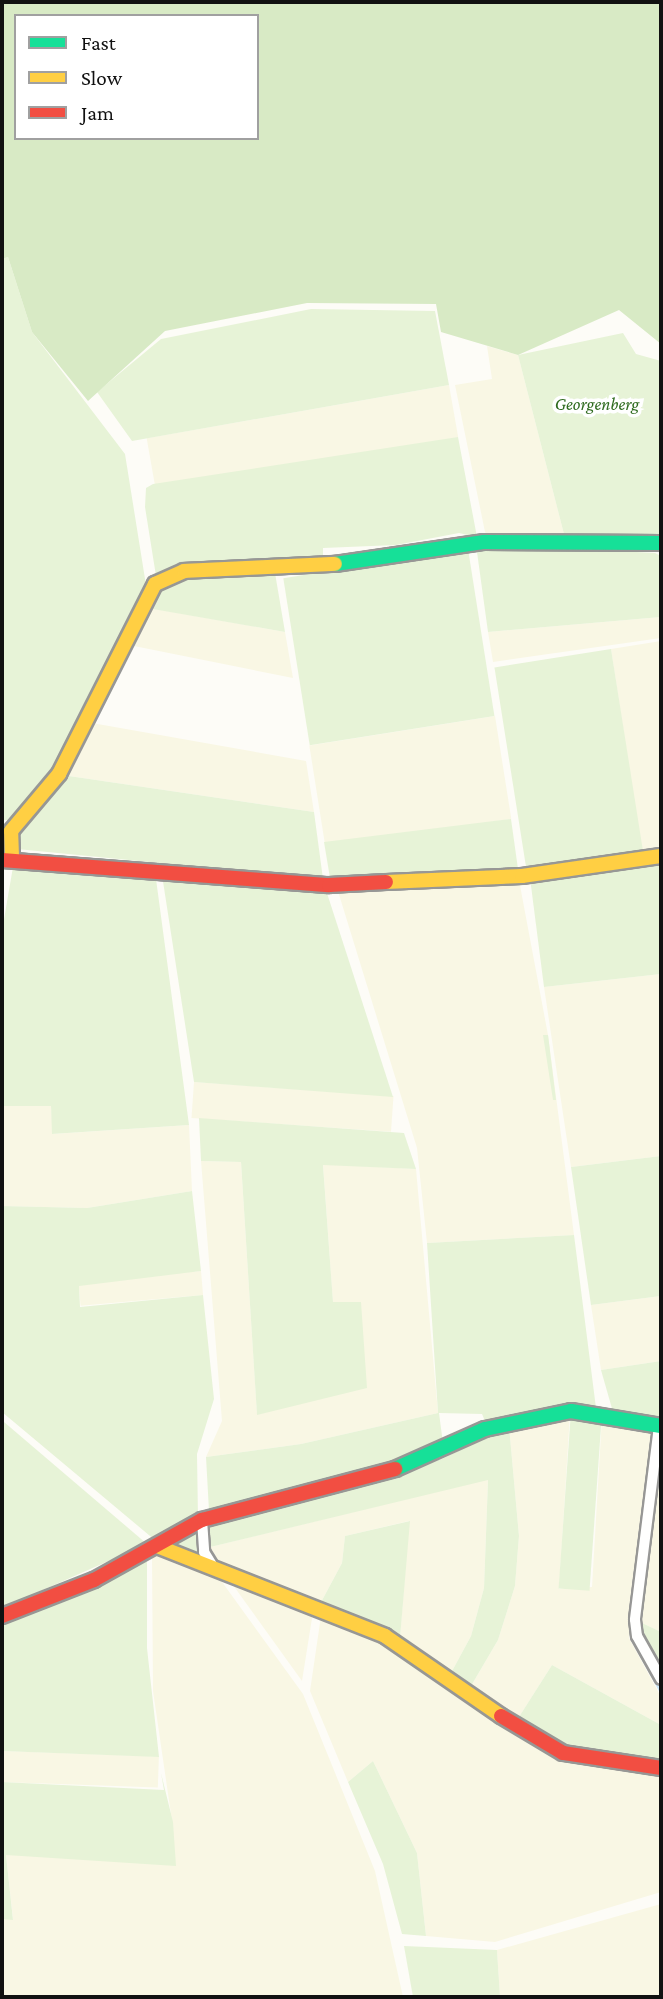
<!DOCTYPE html>
<style>
body{margin:0}
#map{position:relative;width:663px;height:1999px;overflow:hidden;background:#fdfcf7;font-family:"Crimson Pro",serif}
div>[style]{position:absolute}
.farmland>*{inset:0;background:#f9f7e4;transform-origin:0 0}
.green>*{inset:0;background:#e7f3d7;transform-origin:0 0}
.forest>*{inset:0;background:#d8eac5}
.stream>*{height:3.5px;margin:-1.75px;padding:0 1.75px;transform-origin:1.75px;border-radius:1.75px;background:#cde8f7}
.roads{filter:drop-shadow(2px 0 #979795) drop-shadow(-2px 0 #979795) drop-shadow(0 2px #979795) drop-shadow(0 -2px #979795)}
.street>*{height:10px;margin:-5px;padding:0 5px;transform-origin:5px;border-radius:5px;background:#fffffe}
.fast>*{height:14px;margin:-7px;padding:0 7px;transform-origin:7px;border-radius:7px;background:#16e098}
.slow>*{height:14px;margin:-7px;padding:0 7px;transform-origin:7px;border-radius:7px;background:#ffcf43}
.jam>*{height:14px;margin:-7px;padding:0 7px;transform-origin:7px;border-radius:7px;background:#f24e42}
span{translate:-50% -50%;white-space:nowrap;text-align:center;line-height:1.15;-webkit-text-stroke:7px #fff;paint-order:stroke}
.park-label{font-size:18px;color:#2f6b1f;font-style:italic}
.frame{position:absolute;inset:0;border:4px solid #111;pointer-events:none}
.legend{position:absolute;left:14px;top:14px;width:245px;height:126px;box-sizing:border-box;background:#fff;border:2px solid #a0a0a0;margin:0;padding:9px 12px;list-style:none;font-size:21px;color:#111}
.legend li{display:flex;align-items:center;gap:14px;height:35px}
.legend b{width:35px;border:2px solid #a0a0a0}
</style>
<div id="map">
<div class="farmland">
<i style="clip-path:polygon(487px 346px,518px 355px,564px 534px,491px 539px,485px 532px,455px 385px,492px 379px)"></i>
<i style="left:449px;top:385px;width:53px;height:307px;rotate:80deg"></i>
<i style="clip-path:polygon(144px 607px,285px 632px,293px 678px,129px 645px)"></i>
<i style="clip-path:polygon(661px 617px,661px 638px,493px 662px,488px 632px)"></i>
<i style="clip-path:polygon(661px 641px,661px 856px,642px 853px,611px 649px)"></i>
<i style="left:495px;top:716px;width:104px;height:188px;rotate:81deg"></i>
<i style="clip-path:polygon(92px 723px,306px 761px,314px 812px,62px 775px)"></i>
<i style="clip-path:polygon(519px 880px,548px 1035px,574px 1235px,427px 1243px,417px 1148px,337px 888px)"></i>
<i style="clip-path:polygon(661px 974px,661px 1156px,571px 1167px,544px 987px)"></i>
<i style="left:194px;top:1082px;width:200px;height:36px;rotate:4deg"></i>
<i style="clip-path:polygon(2px 1106px,51px 1106px,53px 1134px,189px 1125px,192px 1191px,87px 1208px,2px 1206px)"></i>
<i style="clip-path:polygon(201px 1161px,241px 1162px,257px 1414px,361px 1302px,333px 1303px,323px 1164px,416px 1169px,438px 1413px,301px 1444px,206px 1457px,222px 1421px)"></i>
<i style="left:201px;top:1271px;width:24px;height:123px;rotate:85deg"></i>
<i style="clip-path:polygon(661px 1296px,661px 1361px,601px 1370px,591px 1305px)"></i>
<i style="clip-path:polygon(570px 1414px,559px 1589px,592px 1587px,602px 1417px,654px 1433px,629px 1638px,661px 1697px,661px 1725px,552px 1665px,517px 1720px,471px 1686px,498px 1640px,515px 1586px,519px 1536px,509px 1426px)"></i>
<i style="clip-path:polygon(488px 1479px,484px 1588px,471px 1636px,451px 1673px,400px 1638px,409px 1521px,345px 1536px,342px 1563px,319px 1606px,216px 1563px,206px 1548px)"></i>
<i style="clip-path:polygon(656px 1487px,661px 1490px,661px 1632px,640px 1622px)"></i>
<i style="clip-path:polygon(161px 1550px,212px 1568px,303px 1694px,375px 1871px,403px 1997px,2px 1997px,2px 1919px,13px 1919px,6px 1855px,172px 1821px,153px 1691px,152px 1555px)"></i>
<i style="clip-path:polygon(225px 1574px,313px 1612px,302px 1681px)"></i>
<i style="clip-path:polygon(321px 1616px,392px 1647px,578px 1761px,661px 1775px,661px 1892px,495px 1942px,426px 1936px,417px 1853px,373px 1761px,348px 1782px,310px 1691px)"></i>
<i style="left:2px;top:1751px;width:157px;height:31px;rotate:2deg"></i>
<i style="clip-path:polygon(661px 1904px,661px 1997px,500px 1997px,497px 1950px)"></i>
</div>
<div class="green">
<i style="clip-path:polygon(8px 257px,32px 332px,125px 454px,146px 585px,56px 773px,10px 820px,2px 820px,2px 259px)"></i>
<i style="clip-path:polygon(311px 309px,435px 311px,449px 385px,132px 441px,97px 392px,161px 339px)"></i>
<i style="clip-path:polygon(623px 333px,636px 354px,661px 361px,661px 543px,565px 538px,518px 355px)"></i>
<i style="clip-path:polygon(458px 437px,477px 537px,459px 533px,396px 545px,323px 548px,323px 560px,156px 576px,145px 507px,146px 488px,153px 484px)"></i>
<i style="clip-path:polygon(482px 544px,655px 553px,661px 556px,661px 617px,488px 632px,477px 552px)"></i>
<i style="left:468px;top:549px;width:169px;height:187px;rotate:81deg"></i>
<i style="clip-path:polygon(186px 573px,275px 573px,285px 632px,147px 608px,156px 588px)"></i>
<i style="left:611px;top:649px;width:206px;height:118px;rotate:81deg"></i>
<i style="clip-path:polygon(62px 775px,314px 812px,323px 879px,17px 849px,18px 834px)"></i>
<i style="clip-path:polygon(511px 819px,518px 869px,330px 878px,324px 842px)"></i>
<i style="clip-path:polygon(661px 859px,661px 974px,544px 987px,530px 878px)"></i>
<i style="clip-path:polygon(14px 861px,156px 879px,189px 1125px,52px 1134px,51px 1106px,2px 1106px,2px 931px)"></i>
<i style="clip-path:polygon(162px 875px,325px 887px,393px 1097px,194px 1082px)"></i>
<i style="clip-path:polygon(543px 1035px,548px 1035px,556px 1100px,553px 1100px)"></i>
<i style="clip-path:polygon(199px 1118px,404px 1133px,416px 1169px,323px 1165px,333px 1302px,361px 1302px,367px 1388px,257px 1415px,241px 1162px,201px 1161px)"></i>
<i style="clip-path:polygon(661px 1156px,661px 1296px,591px 1305px,571px 1167px)"></i>
<i style="clip-path:polygon(192px 1191px,201px 1271px,79px 1286px,80px 1307px,203px 1295px,214px 1399px,197px 1454px,198px 1518px,156px 1541px,2px 1412px,2px 1206px,87px 1208px)"></i>
<i style="clip-path:polygon(574px 1235px,596px 1408px,528px 1411px,485px 1421px,482px 1414px,439px 1413px,444px 1451px,209px 1511px,206px 1457px,301px 1444px,438px 1413px,427px 1243px)"></i>
<i style="clip-path:polygon(661px 1361px,661px 1421px,613px 1412px,601px 1370px)"></i>
<i style="left:571px;top:1411px;width:31px;height:178px;rotate:4deg"></i>
<i style="clip-path:polygon(2px 1421px,4px 1422px,147px 1544px,2px 1608px)"></i>
<i style="clip-path:polygon(509px 1426px,519px 1536px,515px 1586px,498px 1640px,471px 1686px,451px 1673px,471px 1636px,484px 1588px,488px 1480px,206px 1548px,205px 1523px,317px 1493px,336px 1494px,336px 1489px,442px 1459px)"></i>
<i style="clip-path:polygon(410px 1521px,400px 1638px,319px 1606px,342px 1563px,345px 1536px)"></i>
<i style="clip-path:polygon(195px 1528px,201px 1559px,165px 1546px)"></i>
<i style="clip-path:polygon(140px 1560px,147px 1562px,147px 1648px,159px 1757px,2px 1751px,2px 1620px)"></i>
<i style="clip-path:polygon(640px 1622px,661px 1632px,661px 1669px,642px 1637px)"></i>
<i style="clip-path:polygon(552px 1665px,661px 1725px,661px 1762px,576px 1751px,517px 1720px)"></i>
<i style="clip-path:polygon(373px 1761px,417px 1853px,426px 1936px,402px 1934px,383px 1864px,348px 1782px)"></i>
<i style="clip-path:polygon(161px 1773px,173px 1822px,176px 1866px,6px 1855px,13px 1920px,2px 1919px,2px 1782px,164px 1790px)"></i>
<i style="clip-path:polygon(404px 1946px,497px 1950px,500px 1997px,413px 1997px)"></i>
</div>
<div class="forest">
<i style="clip-path:polygon(evenodd,2px 2px,661px 2px,661px 344px,619px 310px,518px 355px,441px 332px,436px 304px,307px 303px,165px 331px,88px 401px,32px 332px,8px 257px,2px 259px,2px 2px,16px 16px,257px 16px,257px 138px,16px 138px,16px 16px)"></i>
</div>
<div class="stream">
<i style="left:633px;top:1639px;width:58px;rotate:61.2deg"></i>
</div>
<div class="roads">
<div class="street">
<i style="left:659px;top:1426px;width:195px;rotate:97.1deg"></i>
<i style="left:635px;top:1620px;width:16px;rotate:83deg"></i>
<i style="left:637px;top:1636px;width:49px;rotate:60.8deg"></i>
<i style="left:202px;top:1520px;width:32px;rotate:86deg"></i>
<i style="left:204px;top:1552px;width:15px;rotate:58deg"></i>
</div>
<div class="fast">
<i style="left:335px;top:564px;width:151px;rotate:-8.4deg"></i>
<i style="left:484px;top:542px;width:177px;rotate:0.3deg"></i>
<i style="left:395px;top:1469px;width:98px;rotate:-24deg"></i>
<i style="left:485px;top:1429px;width:88px;rotate:-11.8deg"></i>
<i style="left:571px;top:1411px;width:91px;rotate:9.5deg"></i>
</div>
<div class="slow">
<i style="left:12px;top:856px;width:25px;rotate:-92deg"></i>
<i style="left:11px;top:831px;width:75px;rotate:-49.9deg"></i>
<i style="left:59px;top:774px;width:213px;rotate:-63.2deg"></i>
<i style="left:155px;top:584px;width:32px;rotate:-24deg"></i>
<i style="left:184px;top:571px;width:151px;rotate:-2.7deg"></i>
<i style="left:386px;top:882px;width:136px;rotate:-2.5deg"></i>
<i style="left:522px;top:876px;width:140px;rotate:-8.2deg"></i>
<i style="left:157px;top:1546px;width:245px;rotate:21.5deg"></i>
<i style="left:385px;top:1636px;width:141px;rotate:34.6deg"></i>
</div>
<div class="jam">
<i style="left:2px;top:860px;width:328px;rotate:4.4deg"></i>
<i style="left:329px;top:885px;width:57px;rotate:-3deg"></i>
<i style="left:2px;top:1616px;width:99px;rotate:-21.4deg"></i>
<i style="left:94px;top:1580px;width:124px;rotate:-29.1deg"></i>
<i style="left:202px;top:1520px;width:200px;rotate:-14.8deg"></i>
<i style="left:501px;top:1716px;width:72px;rotate:30.8deg"></i>
<i style="left:563px;top:1753px;width:99px;rotate:8.7deg"></i>
</div>
</div>
<div class="park-label">
<span style="left:597px;top:404px">Georgenberg</span>
</div>
<div class="frame"></div>
<ul class="legend">
<li><b style="height:9px;background:#16e098"></b>Fast</li>
<li><b style="height:9px;background:#ffcf43"></b>Slow</li>
<li><b style="height:9px;background:#f24e42"></b>Jam</li>
</ul>
</div>
